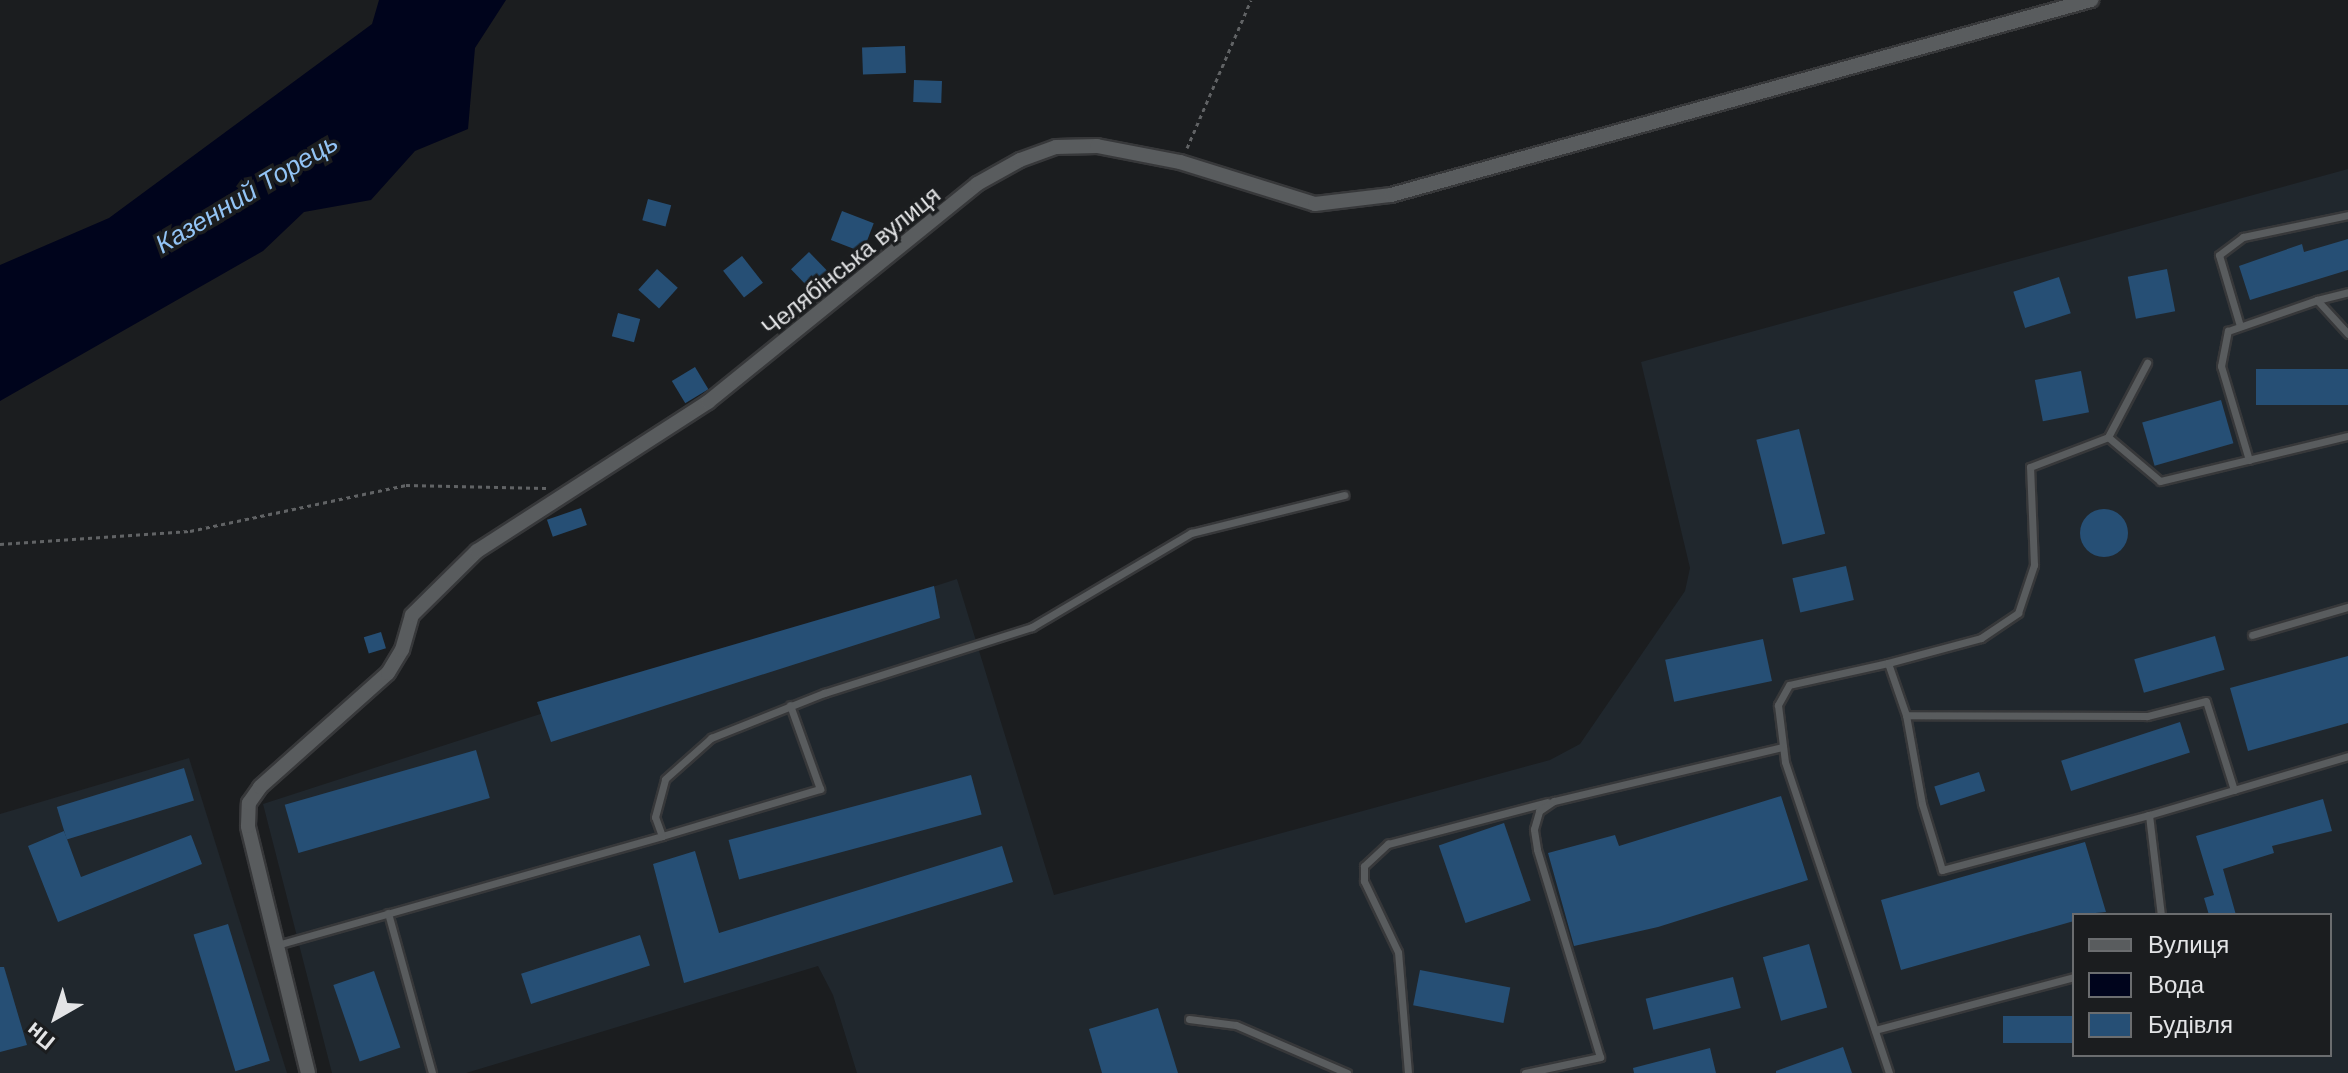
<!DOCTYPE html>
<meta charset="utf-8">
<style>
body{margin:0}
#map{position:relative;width:2348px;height:1073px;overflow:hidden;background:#1b1d1f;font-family:Helvetica,sans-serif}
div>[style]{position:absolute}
.built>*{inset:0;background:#20272d}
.water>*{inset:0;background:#00041c}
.building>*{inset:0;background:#264f75;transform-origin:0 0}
.round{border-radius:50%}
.path>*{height:3px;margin-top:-1.5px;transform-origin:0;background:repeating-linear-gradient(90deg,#616365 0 4px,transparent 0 8px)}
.roads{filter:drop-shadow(2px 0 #37383a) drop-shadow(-2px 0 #37383a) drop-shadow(0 2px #37383a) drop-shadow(0 -2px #37383a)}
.service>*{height:7px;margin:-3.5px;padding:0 3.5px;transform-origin:3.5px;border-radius:3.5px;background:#595c5e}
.minor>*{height:14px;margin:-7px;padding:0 7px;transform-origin:7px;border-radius:7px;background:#595c5e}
span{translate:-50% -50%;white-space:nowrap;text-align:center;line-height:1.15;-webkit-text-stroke:7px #1b1d1f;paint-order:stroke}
.street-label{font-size:24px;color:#e3e4e6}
.water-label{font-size:26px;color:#93c4f5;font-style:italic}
.legend{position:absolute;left:2072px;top:913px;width:260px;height:144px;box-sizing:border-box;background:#1b1d1f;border:2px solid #6b6d6f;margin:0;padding:10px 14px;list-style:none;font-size:24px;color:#e3e4e6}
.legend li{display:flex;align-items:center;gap:16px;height:40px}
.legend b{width:40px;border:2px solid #6b6d6f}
.north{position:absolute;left:16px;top:977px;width:80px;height:80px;-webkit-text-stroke:6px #1b1d1f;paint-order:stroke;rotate:219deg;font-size:22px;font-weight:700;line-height:32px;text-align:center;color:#e3e4e6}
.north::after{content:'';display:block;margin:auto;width:28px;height:36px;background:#e3e4e6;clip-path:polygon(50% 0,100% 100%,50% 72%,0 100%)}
</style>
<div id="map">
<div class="built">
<i style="clip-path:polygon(evenodd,2348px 169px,2348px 1073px,857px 1073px,833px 995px,818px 966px,466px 1073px,332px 1073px,263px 804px,957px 579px,1054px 895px,1550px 760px,1580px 744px,1685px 591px,1690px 568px,1641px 362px,2348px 169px,2074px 915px,2330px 915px,2330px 1055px,2074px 1055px,2074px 915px)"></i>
<i style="clip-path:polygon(189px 758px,287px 1073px,0 1073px,0 814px)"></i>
</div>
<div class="water">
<i style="clip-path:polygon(379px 0,506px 0,475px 48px,468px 129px,415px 151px,371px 200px,304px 212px,263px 251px,0 401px,0 265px,109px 218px,372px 24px)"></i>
</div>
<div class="building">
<i style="left:905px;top:46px;width:27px;height:43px;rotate:88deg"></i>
<i style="left:914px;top:80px;width:28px;height:22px;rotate:2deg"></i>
<i style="left:648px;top:199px;width:24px;height:22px;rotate:15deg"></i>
<i style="left:842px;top:211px;width:34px;height:31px;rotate:21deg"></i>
<i style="clip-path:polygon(2348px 239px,2348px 270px,2250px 300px,2239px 266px,2302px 244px,2304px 252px)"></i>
<i style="left:809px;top:252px;width:30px;height:25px;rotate:46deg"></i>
<i style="left:742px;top:256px;width:34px;height:24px;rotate:52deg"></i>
<i style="left:657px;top:269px;width:28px;height:28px;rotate:42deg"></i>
<i style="left:2167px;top:269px;width:43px;height:40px;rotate:79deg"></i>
<i style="left:2059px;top:277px;width:38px;height:48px;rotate:72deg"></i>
<i style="left:618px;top:313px;width:23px;height:24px;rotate:15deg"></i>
<i style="left:695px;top:367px;width:26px;height:27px;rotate:59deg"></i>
<i style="left:2348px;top:369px;width:36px;height:92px;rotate:90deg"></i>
<i style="left:2081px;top:371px;width:42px;height:47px;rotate:79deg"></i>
<i style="left:2221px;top:400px;width:45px;height:82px;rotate:74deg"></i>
<i style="left:1799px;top:429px;width:108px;height:44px;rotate:76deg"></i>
<i style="left:581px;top:508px;width:18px;height:36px;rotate:71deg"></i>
<i class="round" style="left:2080px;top:509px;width:48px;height:48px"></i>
<i style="left:1846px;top:566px;width:35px;height:55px;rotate:77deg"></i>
<i style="clip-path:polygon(934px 586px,940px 618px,551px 742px,537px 702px)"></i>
<i style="left:381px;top:632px;width:17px;height:18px;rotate:73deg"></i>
<i style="left:2215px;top:636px;width:35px;height:84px;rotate:74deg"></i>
<i style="left:1763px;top:639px;width:43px;height:100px;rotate:78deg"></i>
<i style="clip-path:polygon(2348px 656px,2348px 723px,2248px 751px,2230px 688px)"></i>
<i style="left:2180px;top:722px;width:32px;height:125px;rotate:72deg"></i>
<i style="left:476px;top:750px;width:50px;height:199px;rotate:74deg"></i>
<i style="left:184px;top:768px;width:34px;height:133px;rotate:73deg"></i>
<i style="left:1979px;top:772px;width:20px;height:47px;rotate:72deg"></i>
<i style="left:971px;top:775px;width:41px;height:251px;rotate:75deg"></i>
<i style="clip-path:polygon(1781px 796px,1808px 880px,1658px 927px,1574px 946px,1548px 853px,1615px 835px,1619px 846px)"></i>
<i style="clip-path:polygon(2323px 799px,2332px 831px,2272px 846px,2274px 853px,2223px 869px,2236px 915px,2209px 915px,2204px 898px,2214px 895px,2196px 836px)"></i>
<i style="left:1504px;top:823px;width:82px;height:69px;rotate:71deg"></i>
<i style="clip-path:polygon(64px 831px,81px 877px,191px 835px,202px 864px,58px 922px,28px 846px)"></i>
<i style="clip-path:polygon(2085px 842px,2106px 912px,2074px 915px,2074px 921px,1901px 970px,1881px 900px)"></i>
<i style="clip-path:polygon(1002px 846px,1013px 882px,684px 983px,653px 864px,695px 851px,719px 933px)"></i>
<i style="left:228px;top:924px;width:143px;height:36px;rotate:73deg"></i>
<i style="left:640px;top:935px;width:32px;height:125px;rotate:72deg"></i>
<i style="left:1809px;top:944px;width:66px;height:48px;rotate:74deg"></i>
<i style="clip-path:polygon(0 967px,4px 967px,27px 1045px,0 1052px)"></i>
<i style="left:1420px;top:970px;width:92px;height:36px;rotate:11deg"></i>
<i style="left:374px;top:971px;width:81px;height:43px;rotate:71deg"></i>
<i style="left:1733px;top:977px;width:32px;height:90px;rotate:76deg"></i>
<i style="clip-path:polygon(1158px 1008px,1178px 1073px,1102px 1073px,1089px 1029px)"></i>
<i style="left:2074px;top:1016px;width:27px;height:71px;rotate:90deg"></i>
<i style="clip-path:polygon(1843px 1047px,1852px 1073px,1776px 1073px,1776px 1071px)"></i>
<i style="clip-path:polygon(1710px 1048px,1716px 1073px,1634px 1073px,1633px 1068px)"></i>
</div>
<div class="path">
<i style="left:1187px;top:148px;width:161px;rotate:-66.6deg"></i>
<i style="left:0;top:544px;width:190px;rotate:-3.9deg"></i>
<i style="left:190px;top:531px;width:221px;rotate:-12deg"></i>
<i style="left:406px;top:485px;width:140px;rotate:1.2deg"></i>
</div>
<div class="roads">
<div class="service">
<i style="left:2317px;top:300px;width:32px;rotate:-14deg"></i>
<i style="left:2240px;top:326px;width:74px;rotate:-106.5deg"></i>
<i style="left:2219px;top:255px;width:30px;rotate:-37deg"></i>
<i style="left:2243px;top:237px;width:107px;rotate:-11.8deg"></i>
<i style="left:2108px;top:437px;width:84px;rotate:-62.2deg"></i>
<i style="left:2249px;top:460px;width:98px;rotate:-106.6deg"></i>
<i style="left:2221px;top:366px;width:36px;rotate:-79deg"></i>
<i style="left:2228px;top:331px;width:94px;rotate:-19.2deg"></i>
<i style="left:2317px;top:300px;width:46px;rotate:47.6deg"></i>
<i style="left:2252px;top:635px;width:100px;rotate:-16.3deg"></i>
<i style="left:1888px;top:663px;width:101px;rotate:167.5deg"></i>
<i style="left:1789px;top:685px;width:23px;rotate:119deg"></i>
<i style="left:1778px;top:705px;width:57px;rotate:83deg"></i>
<i style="left:1785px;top:762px;width:328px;rotate:71.5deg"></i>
<i style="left:1906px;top:715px;width:55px;rotate:-109.1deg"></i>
<i style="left:1888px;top:663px;width:96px;rotate:-15deg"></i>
<i style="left:1981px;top:638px;width:45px;rotate:-34deg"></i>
<i style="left:2018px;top:613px;width:51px;rotate:-71.6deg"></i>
<i style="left:2034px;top:565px;width:98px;rotate:-92.3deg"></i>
<i style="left:2030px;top:467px;width:84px;rotate:-21deg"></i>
<i style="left:2108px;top:437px;width:68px;rotate:40.2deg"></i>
<i style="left:2160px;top:481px;width:193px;rotate:-13.5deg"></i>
<i style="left:2234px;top:790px;width:93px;rotate:-107.5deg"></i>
<i style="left:2206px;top:701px;width:61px;rotate:165.7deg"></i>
<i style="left:2147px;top:716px;width:241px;rotate:-179.8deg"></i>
<i style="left:1906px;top:715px;width:90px;rotate:79.8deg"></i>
<i style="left:1922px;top:804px;width:69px;rotate:73.1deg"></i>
<i style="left:1942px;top:870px;width:214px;rotate:-14.9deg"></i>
<i style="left:2149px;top:815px;width:208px;rotate:-16.5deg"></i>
<i style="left:2149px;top:815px;width:101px;rotate:83.2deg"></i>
<i style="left:662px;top:836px;width:165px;rotate:-16.6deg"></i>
<i style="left:820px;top:789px;width:89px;rotate:-109.7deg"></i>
<i style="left:388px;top:913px;width:166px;rotate:74.6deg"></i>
<i style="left:277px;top:945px;width:400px;rotate:-15.8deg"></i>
<i style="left:662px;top:836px;width:20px;rotate:-110deg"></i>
<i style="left:655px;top:817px;width:39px;rotate:-75deg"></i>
<i style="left:665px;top:779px;width:62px;rotate:-41.7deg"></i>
<i style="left:711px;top:738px;width:122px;rotate:-21.7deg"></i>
<i style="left:824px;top:693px;width:218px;rotate:-17.6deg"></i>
<i style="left:1032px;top:627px;width:185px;rotate:-30.6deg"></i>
<i style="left:1191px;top:533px;width:158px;rotate:-13.9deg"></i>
<i style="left:1189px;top:1019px;width:47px;rotate:7.3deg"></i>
<i style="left:1236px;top:1025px;width:121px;rotate:23.4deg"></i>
<i style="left:1875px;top:1030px;width:206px;rotate:-14.9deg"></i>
<i style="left:1408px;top:1073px;width:121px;rotate:-94.7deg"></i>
<i style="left:1398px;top:952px;width:79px;rotate:-115.6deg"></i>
<i style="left:1364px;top:881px;width:15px;rotate:-90deg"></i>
<i style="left:1364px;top:866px;width:33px;rotate:-43deg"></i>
<i style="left:1388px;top:844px;width:165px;rotate:-14.7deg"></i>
<i style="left:1525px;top:1073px;width:77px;rotate:-12deg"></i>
<i style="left:1600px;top:1057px;width:217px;rotate:-106.9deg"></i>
<i style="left:1537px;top:849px;width:20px;rotate:-99deg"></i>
<i style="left:1534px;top:829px;width:19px;rotate:-74deg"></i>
<i style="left:1539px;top:811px;width:18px;rotate:-34deg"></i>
<i style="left:1554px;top:801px;width:235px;rotate:-13.3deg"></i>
</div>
<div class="minor">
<i style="left:308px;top:1073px;width:254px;rotate:-103.7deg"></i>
<i style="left:248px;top:826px;width:23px;rotate:-88deg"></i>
<i style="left:249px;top:803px;width:19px;rotate:-55deg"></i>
<i style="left:260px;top:787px;width:171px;rotate:-41.7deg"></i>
<i style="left:388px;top:673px;width:27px;rotate:-59deg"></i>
<i style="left:402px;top:650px;width:36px;rotate:-74deg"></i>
<i style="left:412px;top:615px;width:91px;rotate:-44.6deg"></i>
<i style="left:477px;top:551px;width:275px;rotate:-32.8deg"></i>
<i style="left:708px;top:402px;width:346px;rotate:-39deg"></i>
<i style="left:977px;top:184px;width:49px;rotate:-29.2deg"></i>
<i style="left:1020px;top:160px;width:38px;rotate:-20deg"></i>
<i style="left:1056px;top:147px;width:41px;rotate:-1.4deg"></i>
<i style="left:1097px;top:146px;width:85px;rotate:10.9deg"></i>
<i style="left:1180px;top:162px;width:141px;rotate:17.3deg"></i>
<i style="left:1315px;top:204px;width:77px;rotate:-6.8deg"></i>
<i style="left:1391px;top:195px;width:727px;rotate:-15.57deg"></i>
</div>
</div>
<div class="street-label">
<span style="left:851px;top:261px;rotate:-39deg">Челябінська вулиця</span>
</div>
<div class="water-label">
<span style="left:247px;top:194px;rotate:-31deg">Казенний Торець</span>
</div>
<ul class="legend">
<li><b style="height:10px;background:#595c5e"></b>Вулиця</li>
<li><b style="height:22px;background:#00041c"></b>Вода</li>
<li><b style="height:22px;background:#264f75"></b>Будівля</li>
</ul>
<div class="north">Пн</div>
</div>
